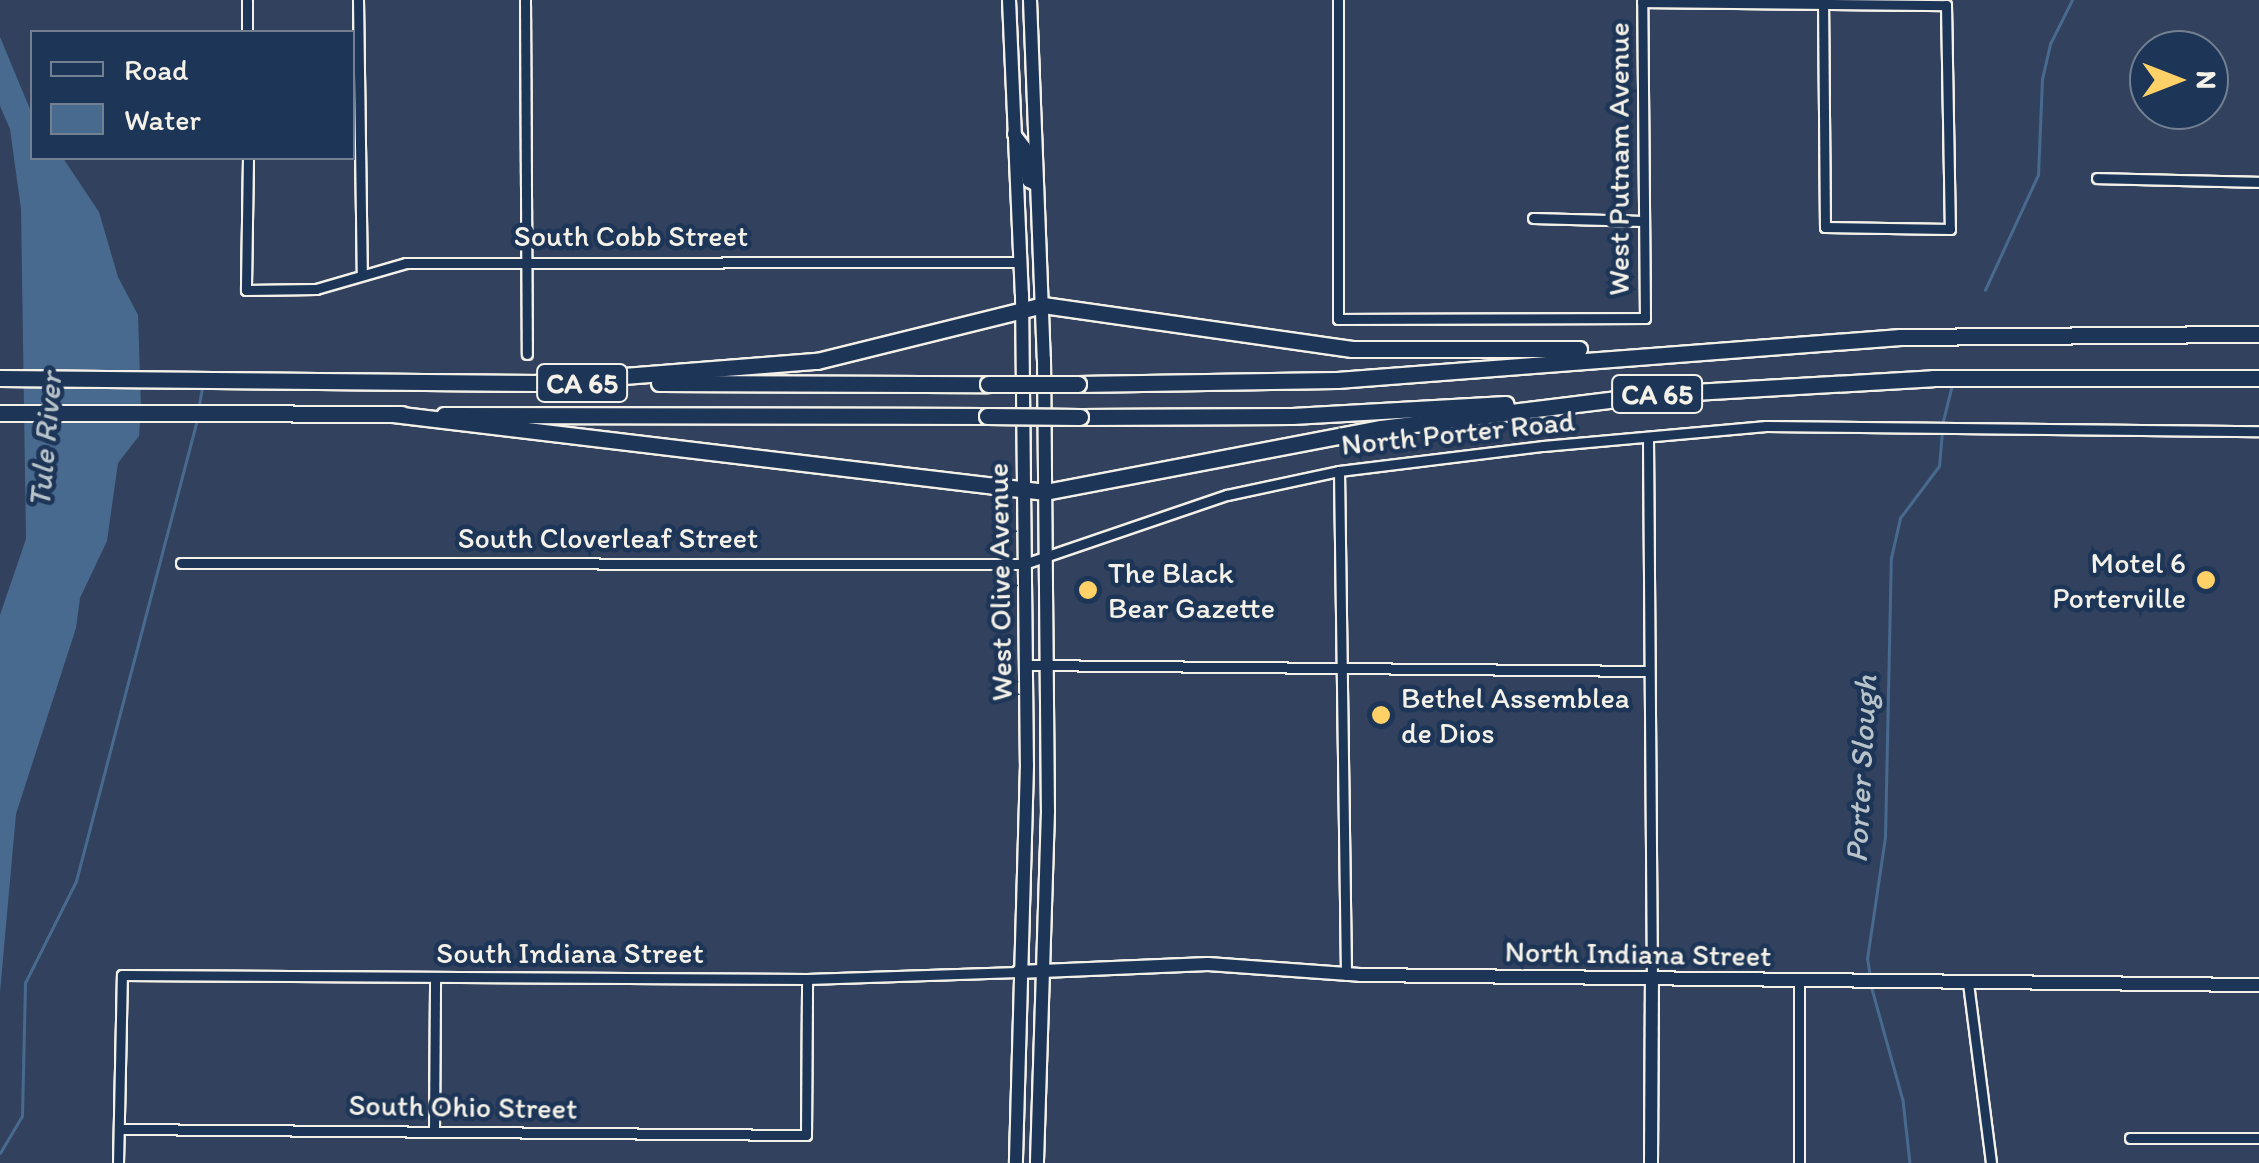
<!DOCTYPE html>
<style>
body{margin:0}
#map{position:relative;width:2259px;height:1163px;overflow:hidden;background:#32425e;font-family:Itim,sans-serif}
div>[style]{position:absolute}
.water>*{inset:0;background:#486a8f}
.stream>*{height:2.5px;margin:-1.25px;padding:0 1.25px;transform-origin:1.25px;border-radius:1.25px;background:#486a8f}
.roads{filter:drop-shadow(2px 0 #f4f1e8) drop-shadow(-2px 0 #f4f1e8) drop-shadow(0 2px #f4f1e8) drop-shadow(0 -2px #f4f1e8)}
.street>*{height:9px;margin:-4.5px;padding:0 4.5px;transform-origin:4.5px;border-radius:4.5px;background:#1d3557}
.secondary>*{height:12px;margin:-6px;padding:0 6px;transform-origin:6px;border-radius:6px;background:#1d3557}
.highway>*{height:15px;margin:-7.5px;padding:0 7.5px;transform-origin:7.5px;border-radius:7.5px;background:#1d3557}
.bridges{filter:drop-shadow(2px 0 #f4f1e8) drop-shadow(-2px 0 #f4f1e8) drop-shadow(0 2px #f4f1e8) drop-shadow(0 -2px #f4f1e8)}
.highway-bridge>*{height:15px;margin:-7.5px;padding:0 7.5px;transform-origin:7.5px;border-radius:7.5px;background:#1d3557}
.dots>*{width:28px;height:28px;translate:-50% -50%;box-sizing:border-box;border:5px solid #1d3557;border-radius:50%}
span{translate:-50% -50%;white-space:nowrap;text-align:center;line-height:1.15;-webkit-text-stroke:9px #1d3557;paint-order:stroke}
.shield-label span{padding:2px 8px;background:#1d3557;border:2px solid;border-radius:8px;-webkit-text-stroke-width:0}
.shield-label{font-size:28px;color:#f4f1e8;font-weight:700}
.street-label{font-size:30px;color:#f4f1e8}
.poi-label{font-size:30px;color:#f4f1e8}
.right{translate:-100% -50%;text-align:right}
.left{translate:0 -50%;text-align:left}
.water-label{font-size:32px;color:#b8c2c9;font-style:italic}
.legend{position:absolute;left:30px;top:30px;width:325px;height:130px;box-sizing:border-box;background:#1d3557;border:2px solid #738091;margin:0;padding:12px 18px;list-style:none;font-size:30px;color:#f4f1e8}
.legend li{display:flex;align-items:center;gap:20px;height:50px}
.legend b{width:50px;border:2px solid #738091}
.north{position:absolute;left:2129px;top:30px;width:100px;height:100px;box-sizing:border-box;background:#1d3557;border:2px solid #738091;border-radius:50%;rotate:90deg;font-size:28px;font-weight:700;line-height:40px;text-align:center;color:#f4f1e8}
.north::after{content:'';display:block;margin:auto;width:35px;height:45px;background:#ffd166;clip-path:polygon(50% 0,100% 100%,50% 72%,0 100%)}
</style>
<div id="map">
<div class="water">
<i style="clip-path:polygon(0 37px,32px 114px,32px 158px,63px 158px,99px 212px,118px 277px,138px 315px,141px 408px,139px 436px,118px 463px,107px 541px,80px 598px,76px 628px,16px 814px,0 992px,0 615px,26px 539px,21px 209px,10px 129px,0 106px)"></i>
</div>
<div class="stream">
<i style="left:1985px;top:290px;width:127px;rotate:-65.3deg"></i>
<i style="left:2038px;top:175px;width:96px;rotate:-87.6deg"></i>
<i style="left:2042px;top:79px;width:36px;rotate:-77deg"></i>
<i style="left:2050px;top:44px;width:49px;rotate:-63.4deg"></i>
<i style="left:199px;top:405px;width:17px;rotate:-80deg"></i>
<i style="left:1942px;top:425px;width:38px;rotate:-76deg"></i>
<i style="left:1870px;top:977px;width:18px;rotate:-99deg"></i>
<i style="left:1867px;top:959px;width:123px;rotate:-81.6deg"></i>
<i style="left:1885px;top:837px;width:279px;rotate:-88.8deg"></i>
<i style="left:1891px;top:558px;width:41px;rotate:-77.3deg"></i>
<i style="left:1900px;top:518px;width:65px;rotate:-53.1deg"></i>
<i style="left:1939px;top:466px;width:33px;rotate:-85deg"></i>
<i style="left:1871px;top:985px;width:119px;rotate:74.5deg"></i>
<i style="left:1903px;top:1100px;width:63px;rotate:83.7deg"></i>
<i style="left:0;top:1153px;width:43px;rotate:-59.3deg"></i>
<i style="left:22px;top:1116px;width:133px;rotate:-88.7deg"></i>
<i style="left:25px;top:983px;width:114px;rotate:-63.4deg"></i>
<i style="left:76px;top:881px;width:474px;rotate:-75.3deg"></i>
</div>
<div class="roads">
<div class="street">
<i style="left:247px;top:0;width:32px;rotate:90deg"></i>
<i style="left:358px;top:0;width:273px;rotate:89.2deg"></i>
<i style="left:525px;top:0;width:354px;rotate:89.7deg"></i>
<i style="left:1338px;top:0;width:319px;rotate:90deg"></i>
<i style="left:1338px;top:319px;width:307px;rotate:-0.2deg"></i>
<i style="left:1645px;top:318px;width:318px;rotate:-90.5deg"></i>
<i style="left:1642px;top:2px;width:304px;rotate:0.6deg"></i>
<i style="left:1946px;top:5px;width:224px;rotate:89deg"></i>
<i style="left:1950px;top:229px;width:125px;rotate:-179.1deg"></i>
<i style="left:1825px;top:227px;width:223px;rotate:-90.5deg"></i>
<i style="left:248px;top:158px;width:132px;rotate:90.9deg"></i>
<i style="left:246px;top:290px;width:70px;rotate:-0.8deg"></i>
<i style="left:316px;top:289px;width:94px;rotate:-16.1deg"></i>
<i style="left:406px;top:263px;width:615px;rotate:-0.09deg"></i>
<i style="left:2097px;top:178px;width:162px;rotate:1.4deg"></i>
<i style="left:1533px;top:218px;width:110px;rotate:1.6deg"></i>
<i style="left:1648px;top:439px;width:540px;rotate:89.58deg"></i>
<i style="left:1339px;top:471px;width:504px;rotate:89.2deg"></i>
<i style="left:181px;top:563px;width:843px;rotate:0.07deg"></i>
<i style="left:1024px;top:564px;width:214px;rotate:-18.8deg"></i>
<i style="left:1227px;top:495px;width:115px;rotate:-12.1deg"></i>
<i style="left:1339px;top:471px;width:206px;rotate:-7deg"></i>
<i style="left:1543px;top:446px;width:224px;rotate:-5.1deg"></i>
<i style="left:1766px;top:426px;width:493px;rotate:0.6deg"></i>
<i style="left:1026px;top:665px;width:623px;rotate:0.55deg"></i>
<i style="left:1968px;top:983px;width:181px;rotate:82.7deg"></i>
<i style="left:119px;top:1129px;width:687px;rotate:0.5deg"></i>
<i style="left:806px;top:1135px;width:156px;rotate:-89.6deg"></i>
<i style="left:434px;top:1131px;width:153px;rotate:-89.6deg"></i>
<i style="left:2130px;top:1138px;width:129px"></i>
<i style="left:118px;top:1163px;width:188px;rotate:-88.8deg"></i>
<i style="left:122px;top:975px;width:685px;rotate:0.33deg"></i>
<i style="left:807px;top:979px;width:211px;rotate:-1.9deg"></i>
<i style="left:1799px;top:1163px;width:183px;rotate:-90deg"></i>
</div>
<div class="secondary">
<i style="left:1009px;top:0;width:294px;rotate:87.5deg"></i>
<i style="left:1022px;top:294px;width:471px;rotate:89.4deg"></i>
<i style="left:1027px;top:765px;width:398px;rotate:91.6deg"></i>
<i style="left:1030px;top:0;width:359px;rotate:87.8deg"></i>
<i style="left:1044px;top:359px;width:452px;rotate:89.5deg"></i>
<i style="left:1048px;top:811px;width:352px;rotate:91.8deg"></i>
<i style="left:1014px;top:134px;width:16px;rotate:52deg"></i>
<i style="left:1024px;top:147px;width:34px;rotate:82deg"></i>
<i style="left:1029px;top:181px;width:9px;rotate:27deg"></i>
<i style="left:1018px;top:972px;width:190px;rotate:-2.4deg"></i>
<i style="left:1208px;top:964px;width:152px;rotate:4.1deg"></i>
<i style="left:1360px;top:975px;width:899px;rotate:0.64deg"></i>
<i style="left:1651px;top:1163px;width:184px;rotate:-89.7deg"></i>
</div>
<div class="highway">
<i style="left:0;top:378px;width:541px;rotate:0.53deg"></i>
<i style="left:535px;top:383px;width:283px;rotate:-4.5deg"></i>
<i style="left:817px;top:361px;width:233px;rotate:-13.9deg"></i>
<i style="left:1043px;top:305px;width:312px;rotate:8.1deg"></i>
<i style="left:1352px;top:349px;width:227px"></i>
<i style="left:659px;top:383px;width:329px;rotate:0.2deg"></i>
<i style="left:1078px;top:384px;width:259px;rotate:-0.9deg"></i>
<i style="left:1337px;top:380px;width:565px;rotate:-4.37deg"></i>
<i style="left:1900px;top:337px;width:359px;rotate:-0.5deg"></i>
<i style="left:1659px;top:394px;width:274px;rotate:-3.3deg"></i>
<i style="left:1933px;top:378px;width:326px"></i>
<i style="left:0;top:413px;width:401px;rotate:0.1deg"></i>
<i style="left:393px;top:414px;width:657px;rotate:6.82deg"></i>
<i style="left:1045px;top:492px;width:342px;rotate:-10.8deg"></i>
<i style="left:1381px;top:428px;width:289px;rotate:-7deg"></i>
<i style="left:444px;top:415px;width:543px;rotate:0.11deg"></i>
<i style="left:1080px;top:417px;width:212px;rotate:-0.3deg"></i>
<i style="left:1292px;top:416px;width:214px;rotate:-3.2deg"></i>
</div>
</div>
<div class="bridges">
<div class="highway-bridge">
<i style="left:988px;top:384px;width:90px"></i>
<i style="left:987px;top:416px;width:93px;rotate:0.6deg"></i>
</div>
</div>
<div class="dots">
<i style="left:2206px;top:580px;background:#ffd166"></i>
<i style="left:1088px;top:590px;background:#ffd166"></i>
<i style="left:1381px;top:715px;background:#ffd166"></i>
</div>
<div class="shield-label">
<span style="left:582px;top:383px">CA 65</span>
<span style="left:1657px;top:394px">CA 65</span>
</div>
<div class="street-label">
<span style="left:1619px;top:159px;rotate:-90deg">West Putnam Avenue</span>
<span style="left:631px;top:236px">South Cobb Street</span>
<span style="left:1458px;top:433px;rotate:-6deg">North Porter Road</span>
<span style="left:608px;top:538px">South Cloverleaf Street</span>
<span style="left:1000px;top:582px;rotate:-91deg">West Olive Avenue</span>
<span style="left:570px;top:953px">South Indiana Street</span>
<span style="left:1638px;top:954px;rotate:1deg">North Indiana Street</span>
<span style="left:463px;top:1107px;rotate:1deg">South Ohio Street</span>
</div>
<div class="poi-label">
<span class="right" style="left:2186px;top:580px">Motel 6<br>Porterville</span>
<span class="left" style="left:1108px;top:590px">The Black<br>Bear Gazette</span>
<span class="left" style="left:1401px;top:715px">Bethel Assemblea<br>de Dios</span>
</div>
<div class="water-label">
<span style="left:45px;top:440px;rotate:-85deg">Tule River</span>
<span style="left:1861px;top:769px;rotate:-87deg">Porter Slough</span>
</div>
<ul class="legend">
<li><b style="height:12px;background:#1d3557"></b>Road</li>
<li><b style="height:28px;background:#486a8f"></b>Water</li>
</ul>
<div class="north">N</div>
</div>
